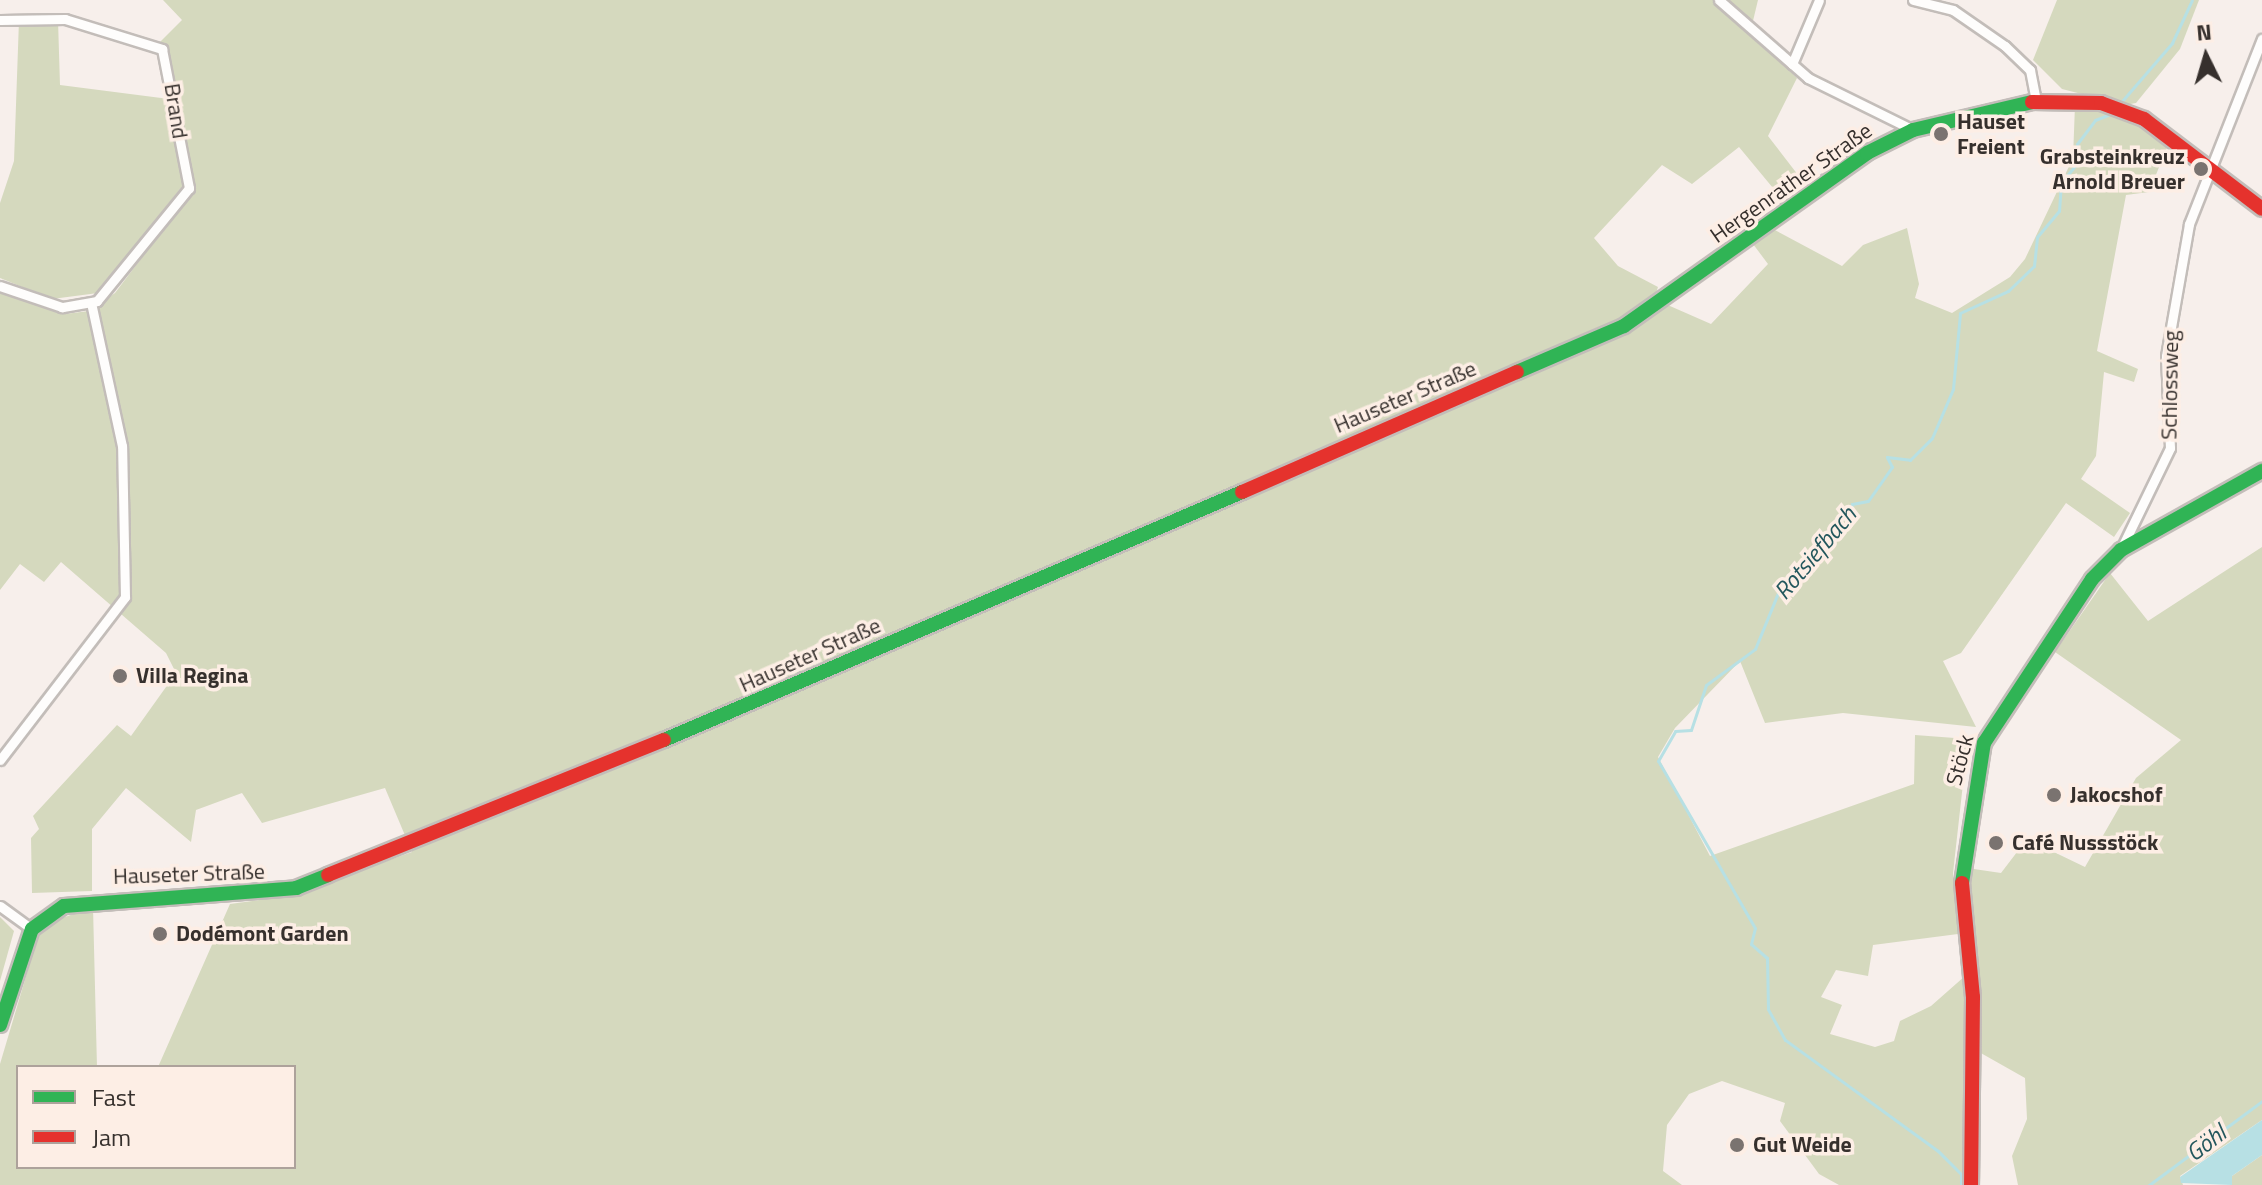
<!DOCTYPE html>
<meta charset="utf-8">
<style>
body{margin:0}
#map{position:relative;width:2262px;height:1185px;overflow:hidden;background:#f7efeb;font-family:"Titillium Web",sans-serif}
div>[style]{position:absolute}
.green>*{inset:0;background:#d5d9be}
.water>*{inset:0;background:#b7e0e4}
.stream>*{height:3px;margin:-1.5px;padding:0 1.5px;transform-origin:1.5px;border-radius:1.5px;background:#b7e0e4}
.roads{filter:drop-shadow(2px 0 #c3bdb9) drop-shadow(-2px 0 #c3bdb9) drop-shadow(0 2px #c3bdb9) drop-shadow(0 -2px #c3bdb9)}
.street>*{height:9px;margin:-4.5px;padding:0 4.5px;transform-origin:4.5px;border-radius:4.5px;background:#fefdfc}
.fast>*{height:14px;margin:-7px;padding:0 7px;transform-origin:7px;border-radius:7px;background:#30b455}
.jam>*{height:14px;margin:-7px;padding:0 7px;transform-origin:7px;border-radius:7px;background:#e5322d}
.dots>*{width:22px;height:22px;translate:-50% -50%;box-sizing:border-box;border:4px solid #fdeee5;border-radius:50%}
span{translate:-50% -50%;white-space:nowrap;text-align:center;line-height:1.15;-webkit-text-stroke:7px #fdeee5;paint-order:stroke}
.street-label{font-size:22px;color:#36302d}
.poi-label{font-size:22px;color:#36302d;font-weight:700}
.left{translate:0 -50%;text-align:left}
.right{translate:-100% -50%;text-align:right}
.water-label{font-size:24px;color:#23575d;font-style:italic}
.legend{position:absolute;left:16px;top:1065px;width:280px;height:104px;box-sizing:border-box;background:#fdeee5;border:2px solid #ada29b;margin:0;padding:10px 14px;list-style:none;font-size:24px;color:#36302d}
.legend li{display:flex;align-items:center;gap:16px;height:40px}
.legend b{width:40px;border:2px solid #ada29b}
.north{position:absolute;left:2166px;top:16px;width:80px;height:80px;-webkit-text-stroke:6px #fdeee5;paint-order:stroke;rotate:355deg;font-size:22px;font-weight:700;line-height:32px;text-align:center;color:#36302d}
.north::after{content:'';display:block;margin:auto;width:28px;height:36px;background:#36302d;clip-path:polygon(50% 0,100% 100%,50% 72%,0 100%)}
</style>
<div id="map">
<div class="green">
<i style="clip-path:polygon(163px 0,1715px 0,1797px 78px,1768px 136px,1805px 184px,1783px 200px,1739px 147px,1692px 184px,1662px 165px,1594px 238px,1618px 266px,1658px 287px,1654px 299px,1711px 324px,1768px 264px,1753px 244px,1773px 229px,1842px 266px,1863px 245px,1907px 228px,1919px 284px,1915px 298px,1952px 313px,2010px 277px,2025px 259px,2073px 158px,2075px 105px,2134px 121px,2168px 145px,2149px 192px,2126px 195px,2097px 351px,2138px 369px,2134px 382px,2104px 372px,2096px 456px,2081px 479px,2130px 513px,2114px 537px,2066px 503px,1961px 653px,1943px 661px,1976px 727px,1843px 713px,1765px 723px,1740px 661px,1675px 728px,1658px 757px,1710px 856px,1914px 784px,1915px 735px,1968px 739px,1953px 873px,1958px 934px,1873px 945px,1868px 976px,1836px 970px,1821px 997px,1842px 1005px,1830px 1034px,1875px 1047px,1894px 1041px,1900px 1021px,1931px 1006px,1965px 976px,1965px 1185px,1839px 1185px,1819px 1174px,1780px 1121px,1785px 1103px,1722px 1081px,1689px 1094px,1667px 1125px,1663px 1171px,1682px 1185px,0 1185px,0 1064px,38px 936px,54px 921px,93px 907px,97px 1067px,18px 1067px,18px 1167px,294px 1167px,294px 1067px,158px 1067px,230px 904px,289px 896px,412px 852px,385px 788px,262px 823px,242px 793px,196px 810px,191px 842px,126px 788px,92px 829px,92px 891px,32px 893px,31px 838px,39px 829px,33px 816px,117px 725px,131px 736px,176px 673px,166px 653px,61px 562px,44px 582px,20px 564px,0 590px,0 293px,65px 314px,89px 311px,115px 293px,193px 190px,160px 42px,182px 20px)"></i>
<i style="clip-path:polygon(1726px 0,1758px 0,1752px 25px)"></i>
<i style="clip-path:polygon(2057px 0,2199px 0,2180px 49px,2136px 103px,2125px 105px,2062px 89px,2033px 60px)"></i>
<i style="clip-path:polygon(19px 20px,58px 20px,60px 85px,169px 99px,184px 184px,98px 293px,52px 299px,0 278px,0 203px,14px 161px)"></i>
<i style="clip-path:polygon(2262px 547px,2262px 1120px,2180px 1176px,2183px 1185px,2018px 1185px,2012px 1156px,2027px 1119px,2025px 1078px,1979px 1052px,1967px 868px,2001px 873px,2027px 839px,2085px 867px,2136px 778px,2181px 740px,2055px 652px,2110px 573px,2148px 621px)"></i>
<i style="clip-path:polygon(0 917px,14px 931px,0 981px)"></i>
<i style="clip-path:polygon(2262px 1155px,2262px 1185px,2232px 1185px,2232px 1176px)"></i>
</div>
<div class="water">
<i style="clip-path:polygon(2262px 1120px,2262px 1155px,2232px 1176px,2232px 1185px,2181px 1183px,2180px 1177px)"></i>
</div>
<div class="stream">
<i style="left:2122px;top:101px;width:77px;rotate:-49.2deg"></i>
<i style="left:2172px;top:43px;width:47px;rotate:-65.1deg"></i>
<i style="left:1961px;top:1185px;width:11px;rotate:-90deg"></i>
<i style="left:1961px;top:1174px;width:33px;rotate:-135deg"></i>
<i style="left:1938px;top:1151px;width:189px;rotate:-144deg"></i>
<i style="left:1785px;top:1040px;width:35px;rotate:-119deg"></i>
<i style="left:1768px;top:1009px;width:51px;rotate:-91.1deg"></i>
<i style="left:1767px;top:958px;width:21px;rotate:-139deg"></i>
<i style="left:1751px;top:944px;width:16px;rotate:-76deg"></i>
<i style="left:1755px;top:928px;width:193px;rotate:-120.1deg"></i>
<i style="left:1658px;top:761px;width:34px;rotate:-60deg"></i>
<i style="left:1675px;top:731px;width:16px;rotate:-4deg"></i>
<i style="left:1691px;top:730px;width:47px;rotate:-71.6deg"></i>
<i style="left:1706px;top:685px;width:61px;rotate:-36.3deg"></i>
<i style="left:1755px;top:649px;width:66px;rotate:-67.7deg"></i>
<i style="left:1780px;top:588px;width:57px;rotate:-43.6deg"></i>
<i style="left:1821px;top:549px;width:31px;rotate:-63deg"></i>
<i style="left:1835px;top:521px;width:16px;rotate:-14deg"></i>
<i style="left:1851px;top:517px;width:13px;rotate:-86deg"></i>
<i style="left:1852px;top:504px;width:16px;rotate:-11deg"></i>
<i style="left:1868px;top:501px;width:42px;rotate:-54.8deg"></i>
<i style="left:1892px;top:467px;width:11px;rotate:-117deg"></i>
<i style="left:1887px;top:457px;width:23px;rotate:7deg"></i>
<i style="left:1910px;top:460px;width:31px;rotate:-45deg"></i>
<i style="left:1932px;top:438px;width:53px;rotate:-66.8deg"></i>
<i style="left:1953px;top:389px;width:76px;rotate:-84.7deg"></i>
<i style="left:1960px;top:313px;width:53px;rotate:-24.6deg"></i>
<i style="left:2008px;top:291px;width:36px;rotate:-44deg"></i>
<i style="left:2034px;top:266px;width:29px;rotate:-84deg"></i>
<i style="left:2037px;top:237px;width:34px;rotate:-50deg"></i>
<i style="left:2059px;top:211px;width:28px;rotate:-86deg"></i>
<i style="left:2061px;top:183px;width:27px;rotate:-51deg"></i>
<i style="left:2078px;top:162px;width:18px;rotate:-93deg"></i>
<i style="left:2077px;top:144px;width:30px;rotate:-53deg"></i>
<i style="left:2095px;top:120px;width:17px;rotate:-21deg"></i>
<i style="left:2149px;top:1185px;width:141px;rotate:-36.6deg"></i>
</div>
<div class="roads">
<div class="street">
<i style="left:1719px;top:0;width:118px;rotate:41.2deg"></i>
<i style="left:1808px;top:78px;width:117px;rotate:26.3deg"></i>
<i style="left:1913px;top:0;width:41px;rotate:14deg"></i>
<i style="left:1953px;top:10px;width:63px;rotate:34.7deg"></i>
<i style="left:2005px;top:46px;width:35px;rotate:44deg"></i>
<i style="left:2030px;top:70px;width:32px;rotate:79deg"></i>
<i style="left:0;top:20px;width:65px;rotate:-0.9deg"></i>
<i style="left:65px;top:19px;width:102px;rotate:17.2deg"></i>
<i style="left:162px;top:49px;width:142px;rotate:79deg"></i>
<i style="left:189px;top:188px;width:146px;rotate:129.2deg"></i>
<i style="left:97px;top:301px;width:36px;rotate:170deg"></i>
<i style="left:62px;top:307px;width:65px;rotate:-161.3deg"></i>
<i style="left:1792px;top:64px;width:69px;rotate:-67.1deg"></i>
<i style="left:2122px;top:547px;width:110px;rotate:-64.1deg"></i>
<i style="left:2170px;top:448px;width:92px;rotate:-92.5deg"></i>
<i style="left:2166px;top:356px;width:134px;rotate:-80.1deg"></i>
<i style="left:2189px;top:224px;width:199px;rotate:-68.5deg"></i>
<i style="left:0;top:760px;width:205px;rotate:-52.5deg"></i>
<i style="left:125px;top:597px;width:151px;rotate:-91.1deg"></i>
<i style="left:122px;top:446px;width:146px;rotate:-102.2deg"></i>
<i style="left:0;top:906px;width:39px;rotate:36deg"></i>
</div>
<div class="fast">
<i style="left:1517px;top:372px;width:116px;rotate:-23.3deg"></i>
<i style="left:1624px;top:326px;width:298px;rotate:-35.4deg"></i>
<i style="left:1867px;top:153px;width:51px;rotate:-26.6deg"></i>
<i style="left:1913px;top:130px;width:122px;rotate:-13.2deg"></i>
<i style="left:664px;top:740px;width:629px;rotate:-23.22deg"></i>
<i style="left:1962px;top:883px;width:142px;rotate:-81.1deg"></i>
<i style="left:1984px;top:743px;width:196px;rotate:-56.6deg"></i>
<i style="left:2092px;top:579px;width:41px;rotate:-45deg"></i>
<i style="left:2121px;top:550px;width:162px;rotate:-29.3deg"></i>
<i style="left:0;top:1025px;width:101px;rotate:-71.6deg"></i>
<i style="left:32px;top:929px;width:39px;rotate:-36deg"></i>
<i style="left:64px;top:906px;width:233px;rotate:-4.4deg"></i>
<i style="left:296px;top:888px;width:35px;rotate:-22deg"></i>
</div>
<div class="jam">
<i style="left:2032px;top:102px;width:69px;rotate:0.8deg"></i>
<i style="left:2101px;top:103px;width:46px;rotate:20.4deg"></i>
<i style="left:2144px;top:119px;width:148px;rotate:37.3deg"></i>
<i style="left:1242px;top:492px;width:300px;rotate:-23.6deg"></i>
<i style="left:328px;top:875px;width:362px;rotate:-21.9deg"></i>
<i style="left:1962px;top:883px;width:115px;rotate:84.5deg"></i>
<i style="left:1973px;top:997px;width:188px;rotate:90.6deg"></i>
</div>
</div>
<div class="dots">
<i style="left:1941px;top:134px;background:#7a7370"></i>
<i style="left:2201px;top:169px;background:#7a7370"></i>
<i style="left:120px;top:676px;background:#7a7370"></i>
<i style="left:2054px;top:795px;background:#7a7370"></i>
<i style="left:1996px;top:843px;background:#7a7370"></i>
<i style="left:160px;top:934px;background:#7a7370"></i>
<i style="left:1737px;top:1145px;background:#7a7370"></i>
</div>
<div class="street-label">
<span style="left:176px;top:111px;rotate:81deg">Brand</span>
<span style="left:1791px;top:183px;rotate:-35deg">Hergenrather Straße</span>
<span style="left:2170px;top:385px;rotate:-89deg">Schlossweg</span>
<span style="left:1405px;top:397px;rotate:-23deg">Hauseter Straße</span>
<span style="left:810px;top:655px;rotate:-24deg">Hauseter Straße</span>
<span style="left:1960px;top:760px;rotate:-75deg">Stöck</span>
<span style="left:189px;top:874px;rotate:-2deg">Hauseter Straße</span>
</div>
<div class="poi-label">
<span class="left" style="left:1957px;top:134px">Hauset<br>Freient</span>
<span class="right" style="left:2185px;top:169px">Grabsteinkreuz<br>Arnold Breuer</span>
<span class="left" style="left:136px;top:676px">Villa Regina</span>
<span class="left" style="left:2070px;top:795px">Jakocshof</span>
<span class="left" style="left:2012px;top:843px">Café Nussstöck</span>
<span class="left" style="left:176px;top:934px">Dodémont Garden</span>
<span class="left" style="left:1753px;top:1145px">Gut Weide</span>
</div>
<div class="water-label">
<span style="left:1815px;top:553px;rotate:-50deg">Rotsiefbach</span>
<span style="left:2206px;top:1143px;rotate:-37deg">Göhl</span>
</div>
<ul class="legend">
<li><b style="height:10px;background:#30b455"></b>Fast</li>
<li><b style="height:10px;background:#e5322d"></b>Jam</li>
</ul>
<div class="north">N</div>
</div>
